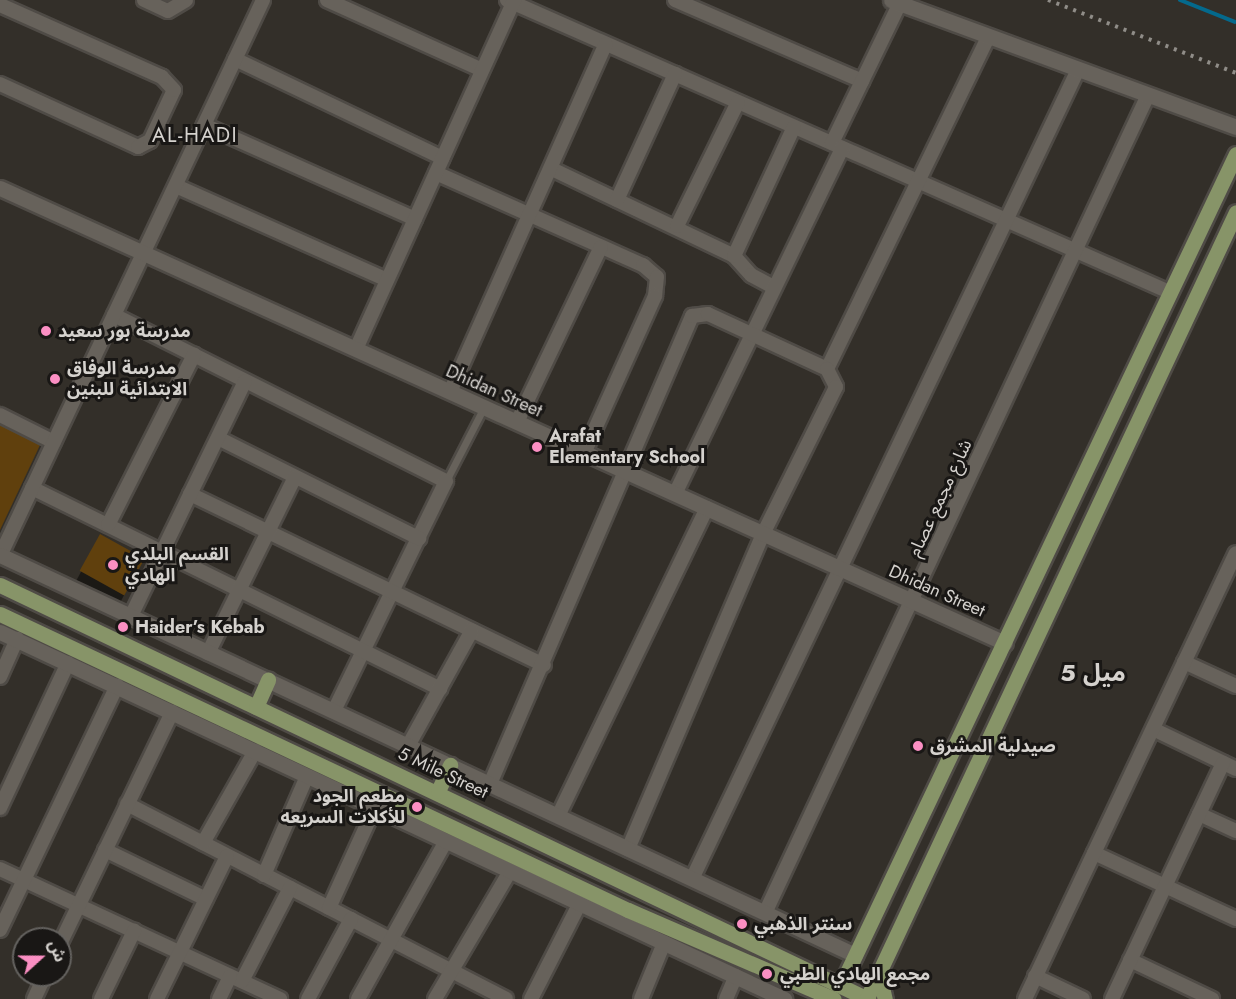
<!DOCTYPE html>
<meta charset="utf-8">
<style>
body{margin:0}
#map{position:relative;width:1236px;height:999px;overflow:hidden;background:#332f29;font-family:Jost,"Noto Sans Arabic",sans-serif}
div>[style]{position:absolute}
.shadow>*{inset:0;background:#0007;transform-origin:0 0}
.stream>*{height:4px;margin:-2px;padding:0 2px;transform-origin:2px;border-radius:2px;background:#04698c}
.building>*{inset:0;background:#60400d;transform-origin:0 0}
.roads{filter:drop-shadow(2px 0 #4f4b46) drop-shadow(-2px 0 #4f4b46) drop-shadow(0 2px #4f4b46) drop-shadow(0 -2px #4f4b46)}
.service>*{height:7px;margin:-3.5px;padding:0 3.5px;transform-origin:3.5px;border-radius:3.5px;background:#67625b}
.minor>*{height:14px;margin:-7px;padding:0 7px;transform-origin:7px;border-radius:7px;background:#67625b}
.tertiary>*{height:15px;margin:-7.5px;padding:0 7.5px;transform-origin:7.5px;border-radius:7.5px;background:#67625b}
.primary>*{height:15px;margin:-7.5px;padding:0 7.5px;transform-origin:7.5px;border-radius:7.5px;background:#879468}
.rail>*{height:4px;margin-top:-2px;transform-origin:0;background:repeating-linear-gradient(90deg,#908d88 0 3px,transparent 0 9px)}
.dots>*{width:16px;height:16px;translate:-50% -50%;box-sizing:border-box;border:3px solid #191715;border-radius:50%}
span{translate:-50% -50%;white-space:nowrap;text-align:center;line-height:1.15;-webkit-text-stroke:6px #191715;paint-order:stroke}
.poi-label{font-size:18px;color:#d5d2ce;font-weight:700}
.left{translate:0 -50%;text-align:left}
.right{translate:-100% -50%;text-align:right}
.street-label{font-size:18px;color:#d5d2ce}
.quarter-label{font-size:21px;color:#d5d2ce;letter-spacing:1.5px}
.district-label{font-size:24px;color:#d5d2ce;font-weight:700}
.north{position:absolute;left:12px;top:927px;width:60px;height:60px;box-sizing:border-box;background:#191715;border:2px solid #64625f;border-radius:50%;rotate:69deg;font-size:16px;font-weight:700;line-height:24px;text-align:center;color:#d5d2ce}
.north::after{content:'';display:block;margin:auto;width:21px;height:27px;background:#fb8fc3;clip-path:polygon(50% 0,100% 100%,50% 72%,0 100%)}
</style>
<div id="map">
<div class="shadow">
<i style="left:100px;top:536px;width:49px;height:52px;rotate:28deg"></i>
</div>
<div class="stream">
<i style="left:1180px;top:0;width:59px;rotate:21.8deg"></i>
</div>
<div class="building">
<i style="clip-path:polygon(0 425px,40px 445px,0 530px)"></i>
<i style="left:100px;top:534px;width:51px;height:42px;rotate:29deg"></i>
</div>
<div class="roads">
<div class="service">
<i style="left:446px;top:481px;width:83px;rotate:-62.8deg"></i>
</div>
<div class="minor">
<i style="left:144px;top:0;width:26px;rotate:25deg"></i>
<i style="left:168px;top:11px;width:21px;rotate:-31deg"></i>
<i style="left:327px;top:0;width:170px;rotate:24.3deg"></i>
<i style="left:507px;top:0;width:721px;rotate:23.79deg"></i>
<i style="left:675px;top:0;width:204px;rotate:23.4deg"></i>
<i style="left:235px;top:59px;width:230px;rotate:25.5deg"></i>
<i style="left:0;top:84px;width:152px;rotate:24.5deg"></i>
<i style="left:138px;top:147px;width:13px;rotate:-27deg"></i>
<i style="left:150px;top:141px;width:56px;rotate:-64.8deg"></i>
<i style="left:174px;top:90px;width:18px;rotate:-133deg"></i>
<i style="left:162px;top:77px;width:177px;rotate:-156deg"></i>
<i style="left:204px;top:125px;width:231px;rotate:24deg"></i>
<i style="left:832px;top:143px;width:156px;rotate:-64.1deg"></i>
<i style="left:554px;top:170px;width:199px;rotate:25.5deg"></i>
<i style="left:734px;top:256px;width:25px;rotate:48deg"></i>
<i style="left:751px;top:275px;width:26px;rotate:28deg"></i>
<i style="left:436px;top:173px;width:227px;rotate:24deg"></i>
<i style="left:643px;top:265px;width:18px;rotate:41deg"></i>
<i style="left:657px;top:277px;width:19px;rotate:96deg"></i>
<i style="left:655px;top:296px;width:172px;rotate:114.3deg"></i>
<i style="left:176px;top:186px;width:231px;rotate:24deg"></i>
<i style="left:617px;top:200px;width:139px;rotate:-65.3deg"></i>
<i style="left:677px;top:226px;width:138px;rotate:-63.8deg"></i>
<i style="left:734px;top:256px;width:142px;rotate:-65.1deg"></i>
<i style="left:114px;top:315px;width:371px;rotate:26.6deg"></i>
<i style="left:446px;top:481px;width:256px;rotate:116deg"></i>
<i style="left:356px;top:349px;width:383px;rotate:-65.6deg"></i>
<i style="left:827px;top:369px;width:367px;rotate:-64.1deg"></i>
<i style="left:450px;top:392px;width:381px;rotate:-65.9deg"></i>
<i style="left:0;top:415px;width:60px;rotate:26.6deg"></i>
<i style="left:517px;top:422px;width:194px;rotate:-64.4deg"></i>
<i style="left:218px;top:438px;width:225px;rotate:26.5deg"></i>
<i style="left:32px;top:488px;width:455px;rotate:26.2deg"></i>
<i style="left:190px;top:494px;width:393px;rotate:25.8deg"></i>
<i style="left:675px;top:494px;width:384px;rotate:-64.2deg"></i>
<i style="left:108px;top:525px;width:191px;rotate:-63.2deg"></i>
<i style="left:0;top:556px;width:615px;rotate:-64.68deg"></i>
<i style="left:131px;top:616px;width:261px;rotate:-64.1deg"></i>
<i style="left:208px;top:653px;width:196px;rotate:-63.7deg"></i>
<i style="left:1184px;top:662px;width:57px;rotate:24.8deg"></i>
<i style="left:0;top:677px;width:42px;rotate:-65.9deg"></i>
<i style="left:1153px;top:729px;width:92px;rotate:25.7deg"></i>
<i style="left:408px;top:746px;width:132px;rotate:-61.1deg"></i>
<i style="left:490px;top:784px;width:510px;rotate:-66.65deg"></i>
<i style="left:692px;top:316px;width:16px;rotate:-7deg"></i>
<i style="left:708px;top:314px;width:131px;rotate:24.8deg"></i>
<i style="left:827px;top:369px;width:20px;rotate:63deg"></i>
<i style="left:836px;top:387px;width:164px;rotate:116.4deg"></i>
<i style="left:763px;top:534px;width:343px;rotate:113.2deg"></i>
<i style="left:127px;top:804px;width:426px;rotate:27.2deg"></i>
<i style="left:0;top:808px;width:160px;rotate:-64.9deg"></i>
<i style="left:1199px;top:814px;width:41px;rotate:24.7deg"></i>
<i style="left:558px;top:816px;width:342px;rotate:-64.2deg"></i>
<i style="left:203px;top:843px;width:106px;rotate:-60.5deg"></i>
<i style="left:105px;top:850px;width:112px;rotate:25.9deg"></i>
<i style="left:1094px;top:853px;width:157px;rotate:24.9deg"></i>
<i style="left:0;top:869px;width:309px;rotate:24.9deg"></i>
<i style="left:264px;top:875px;width:108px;rotate:-66.5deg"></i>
<i style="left:692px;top:879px;width:894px;rotate:-64.5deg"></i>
<i style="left:329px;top:908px;width:111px;rotate:-65.5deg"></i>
<i style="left:765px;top:913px;width:901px;rotate:-64.91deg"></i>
<i style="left:0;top:930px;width:271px;rotate:-64.4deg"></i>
<i style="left:60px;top:944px;width:258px;rotate:-64.2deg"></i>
<i style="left:1130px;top:960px;width:91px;rotate:25.4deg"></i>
<i style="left:1035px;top:976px;width:53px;rotate:25.6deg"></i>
<i style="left:242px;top:981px;width:105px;rotate:-62.7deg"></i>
<i style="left:34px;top:999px;width:26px;rotate:-65deg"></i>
<i style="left:101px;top:999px;width:76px;rotate:-64.1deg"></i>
<i style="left:157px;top:999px;width:159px;rotate:-63.9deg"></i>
<i style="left:219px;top:999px;width:25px;rotate:-64deg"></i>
<i style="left:308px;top:999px;width:91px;rotate:-61.7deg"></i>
<i style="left:358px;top:999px;width:181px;rotate:-60.9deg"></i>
<i style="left:435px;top:999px;width:148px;rotate:-59.6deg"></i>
<i style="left:531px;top:999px;width:108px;rotate:-63deg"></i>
<i style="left:641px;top:999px;width:61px;rotate:-67.7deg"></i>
<i style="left:726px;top:999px;width:25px;rotate:-67deg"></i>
<i style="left:1025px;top:999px;width:493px;rotate:-64.7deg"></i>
<i style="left:1112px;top:999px;width:261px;rotate:-64.8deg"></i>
</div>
<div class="tertiary">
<i style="left:891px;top:0;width:368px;rotate:20.2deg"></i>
<i style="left:0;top:188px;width:1103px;rotate:24.36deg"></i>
<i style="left:0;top:555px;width:944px;rotate:25.07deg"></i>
<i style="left:0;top:632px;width:866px;rotate:25.08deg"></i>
</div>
<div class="primary">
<i style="left:0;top:585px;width:962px;rotate:25.5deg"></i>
<i style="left:0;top:614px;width:694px;rotate:25.24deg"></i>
<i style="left:628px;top:910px;width:224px;rotate:23.4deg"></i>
<i style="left:256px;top:707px;width:30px;rotate:-66deg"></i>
<i style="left:438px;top:791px;width:29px;rotate:-65deg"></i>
<i style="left:879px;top:974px;width:26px;rotate:77deg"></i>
<i style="left:841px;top:985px;width:920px;rotate:-64.58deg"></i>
<i style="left:867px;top:998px;width:868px;rotate:-64.85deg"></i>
</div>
</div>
<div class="rail">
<i style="left:1048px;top:0;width:202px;rotate:21.2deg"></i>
</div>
<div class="dots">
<i style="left:46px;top:331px;background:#fb8fc3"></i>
<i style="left:55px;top:379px;background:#fb8fc3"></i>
<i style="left:537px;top:447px;background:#fb8fc3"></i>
<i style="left:113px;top:565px;background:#fb8fc3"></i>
<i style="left:123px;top:627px;background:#fb8fc3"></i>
<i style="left:918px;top:746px;background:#fb8fc3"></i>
<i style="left:417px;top:807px;background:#fb8fc3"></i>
<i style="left:742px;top:924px;background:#fb8fc3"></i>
<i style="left:767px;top:974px;background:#fb8fc3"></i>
</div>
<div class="poi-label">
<span class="left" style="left:58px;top:331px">مدرسة بور سعيد</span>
<span class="left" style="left:67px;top:379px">مدرسة الوفاق<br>الابتدائية للبنين</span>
<span class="left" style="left:549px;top:447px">Arafat<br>Elementary School</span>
<span class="left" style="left:125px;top:565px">القسم البلدي<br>الهادي</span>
<span class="left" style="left:135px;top:627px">Haider’s Kebab</span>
<span class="left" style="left:930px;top:746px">صيدلية المشرق</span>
<span class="right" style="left:405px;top:807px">مطعم الجود<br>للأكلات السريعه</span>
<span class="left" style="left:754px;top:924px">سنتر الذهبي</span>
<span class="left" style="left:780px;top:974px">مجمع الهادي الطبي</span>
</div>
<div class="street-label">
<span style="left:494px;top:391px;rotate:24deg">Dhidan Street</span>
<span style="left:940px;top:498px;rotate:-65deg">شارع مجمع عصام</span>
<span style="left:937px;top:591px;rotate:24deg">Dhidan Street</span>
<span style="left:443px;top:773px;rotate:25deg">5 Mile Street</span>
</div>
<div class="quarter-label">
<span style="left:195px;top:135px">AL-HADI</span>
</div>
<div class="district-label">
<span style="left:1093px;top:673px">5 ميل</span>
</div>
<div class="north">ش</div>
</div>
